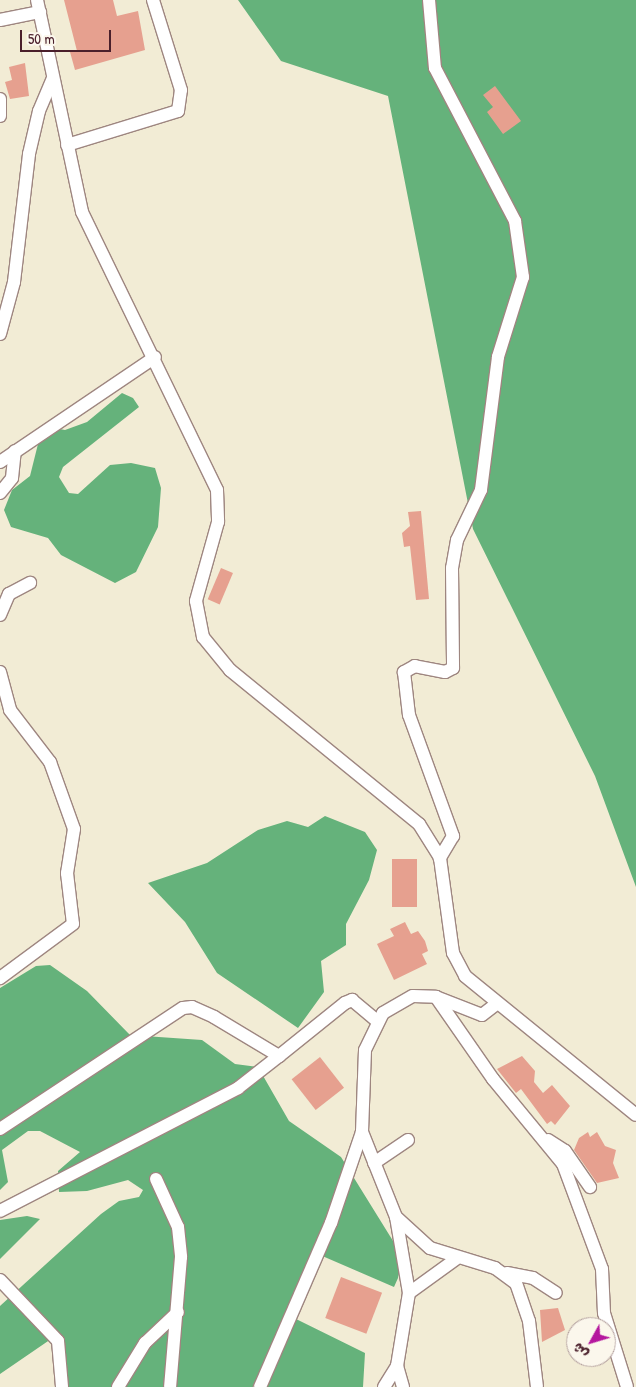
<!DOCTYPE html>
<meta charset="utf-8">
<style>
body{margin:0}
#map{position:relative;width:636px;height:1387px;overflow:hidden;background:#f2ecd5;font-family:"Patrick Hand","Playpen Sans Arabic",sans-serif}
div>[style]{position:absolute}
.forest>*{inset:0;background:#65b27b}
.building>*{inset:0;background:#e6a08f;transform-origin:0 0}
.roads{filter:drop-shadow(1px 0 #9e8680) drop-shadow(-1px 0 #9e8680) drop-shadow(0 1px #9e8680) drop-shadow(0 -1px #9e8680)}
.minor>*{height:12px;margin:-6px;padding:0 6px;transform-origin:6px;border-radius:6px;background:#fff}
span{translate:-50% -50%;white-space:nowrap;text-align:center;line-height:1.15;-webkit-text-stroke:4.5px #fbf7ec;paint-order:stroke}
.north{position:absolute;left:566px;top:1317px;width:50px;height:50px;box-sizing:border-box;background:#fbf7ec;border:1px solid #b4a19f;border-radius:50%;rotate:231deg;font-size:14px;font-weight:700;line-height:20px;text-align:center;color:#4a1f2b}
.north::after{content:'';display:block;margin:auto;width:18px;height:22px;background:#b5179e;clip-path:polygon(50% 0,100% 100%,50% 72%,0 100%)}
.scale{position:absolute;left:20px;top:30px;width:91px;height:22px;box-sizing:border-box;border:2px solid #4a1f2b;border-top:0;padding-left:6px;font-size:15px;line-height:18px;white-space:nowrap;color:#4a1f2b;-webkit-text-stroke:4px #fbf7ec;paint-order:stroke}
</style>
<div id="map">
<div class="forest">
<i style="clip-path:polygon(238px 0,636px 0,636px 887px,595px 776px,473px 529px,388px 96px,281px 61px)"></i>
<i style="clip-path:polygon(122px 393px,133px 398px,139px 407px,63px 467px,59px 477px,69px 493px,78px 494px,110px 465px,131px 463px,155px 468px,161px 488px,158px 527px,136px 572px,115px 583px,61px 555px,48px 538px,11px 527px,4px 510px,12px 490px,30px 476px,39px 440px,54px 428px,65px 430px,87px 422px)"></i>
<i style="clip-path:polygon(325px 816px,365px 832px,377px 850px,369px 880px,346px 924px,346px 945px,321px 961px,324px 992px,298px 1028px,217px 973px,185px 922px,148px 883px,207px 863px,258px 830px,287px 821px,308px 827px)"></i>
<i style="clip-path:polygon(50px 965px,87px 991px,130px 1035px,202px 1040px,235px 1064px,258px 1067px,289px 1121px,341px 1157px,398px 1249px,402px 1258px,398px 1278px,394px 1287px,320px 1255px,294px 1318px,365px 1353px,363px 1387px,57px 1387px,54px 1337px,0 1374px,0 1306px,101px 1214px,119px 1201px,139px 1197px,143px 1190px,128px 1180px,87px 1191px,59px 1192px,58px 1171px,80px 1152px,40px 1131px,28px 1131px,2px 1150px,8px 1182px,0 1190px,0 988px,36px 966px)"></i>
<i style="clip-path:polygon(27px 1216px,40px 1219px,0 1259px,0 1220px)"></i>
</div>
<div class="building">
<i style="clip-path:polygon(64px 0,113px 0,117px 16px,138px 11px,145px 50px,75px 70px,70px 52px,77px 51px)"></i>
<i style="clip-path:polygon(25px 63px,29px 96px,10px 99px,5px 82px,12px 80px,9px 67px)"></i>
<i style="clip-path:polygon(495px 86px,521px 121px,503px 134px,487px 112px,493px 107px,483px 95px)"></i>
<i style="clip-path:polygon(421px 511px,429px 599px,416px 600px,410px 546px,404px 547px,402px 533px,410px 526px,408px 512px)"></i>
<i style="left:221px;top:568px;width:13px;height:34px;rotate:23deg"></i>
<i style="left:392px;top:859px;width:25px;height:48px"></i>
<i style="clip-path:polygon(405px 922px,411px 934px,418px 931px,425px 941px,428px 951px,422px 954px,427px 964px,394px 980px,377px 944px,394px 936px,390px 929px)"></i>
<i style="clip-path:polygon(522px 1056px,535px 1071px,534px 1082px,543px 1093px,552px 1085px,570px 1106px,555px 1125px,551px 1121px,547px 1124px,521px 1089px,516px 1093px,497px 1069px)"></i>
<i style="left:320px;top:1057px;width:39px;height:36px;rotate:52deg"></i>
<i style="clip-path:polygon(588px 1132px,590px 1137px,597px 1132px,605px 1146px,616px 1150px,613px 1163px,619px 1178px,597px 1183px,574px 1150px,579px 1138px)"></i>
<i style="left:341px;top:1277px;width:44px;height:44px;rotate:21deg"></i>
<i style="clip-path:polygon(558px 1308px,565px 1330px,542px 1342px,540px 1310px)"></i>
</div>
<div class="roads">
<div class="minor">
<i style="left:37px;top:0;width:217px;rotate:78deg"></i>
<i style="left:82px;top:212px;width:309px;rotate:64.1deg"></i>
<i style="left:217px;top:490px;width:32px;rotate:88deg"></i>
<i style="left:218px;top:522px;width:82px;rotate:105.6deg"></i>
<i style="left:196px;top:601px;width:37px;rotate:79deg"></i>
<i style="left:203px;top:637px;width:43px;rotate:50.7deg"></i>
<i style="left:230px;top:670px;width:244px;rotate:39.2deg"></i>
<i style="left:419px;top:824px;width:40px;rotate:58deg"></i>
<i style="left:440px;top:858px;width:96px;rotate:82.2deg"></i>
<i style="left:453px;top:953px;width:26px;rotate:62deg"></i>
<i style="left:465px;top:976px;width:220px;rotate:39.1deg"></i>
<i style="left:429px;top:0;width:68px;rotate:85deg"></i>
<i style="left:435px;top:68px;width:173px;rotate:62.4deg"></i>
<i style="left:515px;top:221px;width:57px;rotate:81.9deg"></i>
<i style="left:523px;top:277px;width:84px;rotate:107.4deg"></i>
<i style="left:498px;top:357px;width:134px;rotate:97.3deg"></i>
<i style="left:481px;top:490px;width:55px;rotate:115.6deg"></i>
<i style="left:457px;top:540px;width:28px;rotate:100deg"></i>
<i style="left:452px;top:568px;width:100px;rotate:89.4deg"></i>
<i style="left:453px;top:668px;width:9px;rotate:153deg"></i>
<i style="left:445px;top:672px;width:31px;rotate:-169deg"></i>
<i style="left:415px;top:666px;width:13px;rotate:151deg"></i>
<i style="left:404px;top:672px;width:43px;rotate:83.4deg"></i>
<i style="left:409px;top:715px;width:129px;rotate:70deg"></i>
<i style="left:453px;top:836px;width:26px;rotate:121deg"></i>
<i style="left:0;top:20px;width:41px;rotate:-11.3deg"></i>
<i style="left:0;top:99px;width:17px;rotate:90deg"></i>
<i style="left:67px;top:145px;width:116px;rotate:-17deg"></i>
<i style="left:178px;top:111px;width:21px;rotate:-82deg"></i>
<i style="left:181px;top:90px;width:94px;rotate:-107.3deg"></i>
<i style="left:0;top:334px;width:54px;rotate:-74.9deg"></i>
<i style="left:14px;top:282px;width:129px;rotate:-83.3deg"></i>
<i style="left:29px;top:154px;width:44px;rotate:-76.9deg"></i>
<i style="left:39px;top:111px;width:36px;rotate:-67deg"></i>
<i style="left:0;top:462px;width:187px;rotate:-34.1deg"></i>
<i style="left:0;top:493px;width:19px;rotate:-51deg"></i>
<i style="left:12px;top:478px;width:27px;rotate:-84deg"></i>
<i style="left:0;top:615px;width:23px;rotate:-67deg"></i>
<i style="left:9px;top:594px;width:24px;rotate:-28deg"></i>
<i style="left:0;top:672px;width:39px;rotate:75deg"></i>
<i style="left:10px;top:710px;width:66px;rotate:52.4deg"></i>
<i style="left:50px;top:762px;width:71px;rotate:70.3deg"></i>
<i style="left:74px;top:829px;width:45px;rotate:99deg"></i>
<i style="left:67px;top:873px;width:51px;rotate:83.3deg"></i>
<i style="left:73px;top:924px;width:91px;rotate:143.5deg"></i>
<i style="left:436px;top:997px;width:100px;rotate:55.2deg"></i>
<i style="left:493px;top:1079px;width:110px;rotate:50.5deg"></i>
<i style="left:563px;top:1164px;width:112px;rotate:69.6deg"></i>
<i style="left:602px;top:1269px;width:44px;rotate:87.4deg"></i>
<i style="left:604px;top:1313px;width:77px;rotate:72.7deg"></i>
<i style="left:0;top:1129px;width:219px;rotate:-33.5deg"></i>
<i style="left:183px;top:1008px;width:9px;rotate:-6deg"></i>
<i style="left:192px;top:1007px;width:24px;rotate:24deg"></i>
<i style="left:214px;top:1017px;width:76px;rotate:31deg"></i>
<i style="left:279px;top:1056px;width:85px;rotate:-38.8deg"></i>
<i style="left:345px;top:1003px;width:8px;rotate:-23deg"></i>
<i style="left:352px;top:1000px;width:33px;rotate:40deg"></i>
<i style="left:548px;top:1140px;width:20px;rotate:33deg"></i>
<i style="left:565px;top:1151px;width:44px;rotate:55.2deg"></i>
<i style="left:374px;top:1163px;width:41px;rotate:-34.1deg"></i>
<i style="left:156px;top:1179px;width:53px;rotate:65.4deg"></i>
<i style="left:178px;top:1227px;width:30px;rotate:84deg"></i>
<i style="left:181px;top:1257px;width:130px;rotate:94.8deg"></i>
<i style="left:0;top:1211px;width:268px;rotate:-27.3deg"></i>
<i style="left:238px;top:1088px;width:52px;rotate:-38deg"></i>
<i style="left:396px;top:1217px;width:46px;rotate:42.4deg"></i>
<i style="left:430px;top:1248px;width:68px;rotate:17.1deg"></i>
<i style="left:495px;top:1268px;width:26px;rotate:36deg"></i>
<i style="left:516px;top:1283px;width:40px;rotate:71.1deg"></i>
<i style="left:529px;top:1321px;width:66px;rotate:83.1deg"></i>
<i style="left:507px;top:1273px;width:26px;rotate:11deg"></i>
<i style="left:533px;top:1278px;width:27px;rotate:33deg"></i>
<i style="left:0;top:1280px;width:84px;rotate:46.4deg"></i>
<i style="left:58px;top:1341px;width:46px;rotate:85deg"></i>
<i style="left:409px;top:1293px;width:58px;rotate:-35.9deg"></i>
<i style="left:397px;top:1366px;width:22px;rotate:74deg"></i>
<i style="left:118px;top:1387px;width:52px;rotate:-58.5deg"></i>
<i style="left:145px;top:1343px;width:45px;rotate:-43.2deg"></i>
<i style="left:260px;top:1387px;width:179px;rotate:-66.6deg"></i>
<i style="left:331px;top:1223px;width:96px;rotate:-71.2deg"></i>
<i style="left:384px;top:1387px;width:25px;rotate:-58deg"></i>
<i style="left:397px;top:1366px;width:74px;rotate:-80.7deg"></i>
<i style="left:409px;top:1293px;width:77px;rotate:-99.7deg"></i>
<i style="left:396px;top:1217px;width:92px;rotate:-111.8deg"></i>
<i style="left:362px;top:1132px;width:82px;rotate:-87.9deg"></i>
<i style="left:365px;top:1050px;width:41px;rotate:-64.1deg"></i>
<i style="left:383px;top:1013px;width:34px;rotate:-30deg"></i>
<i style="left:413px;top:996px;width:23px;rotate:2deg"></i>
<i style="left:436px;top:997px;width:49px;rotate:21.4deg"></i>
<i style="left:482px;top:1015px;width:16px;rotate:-38deg"></i>
</div>
</div>
<div class="north">ش</div>
<div class="scale">50 m</div>
</div>
